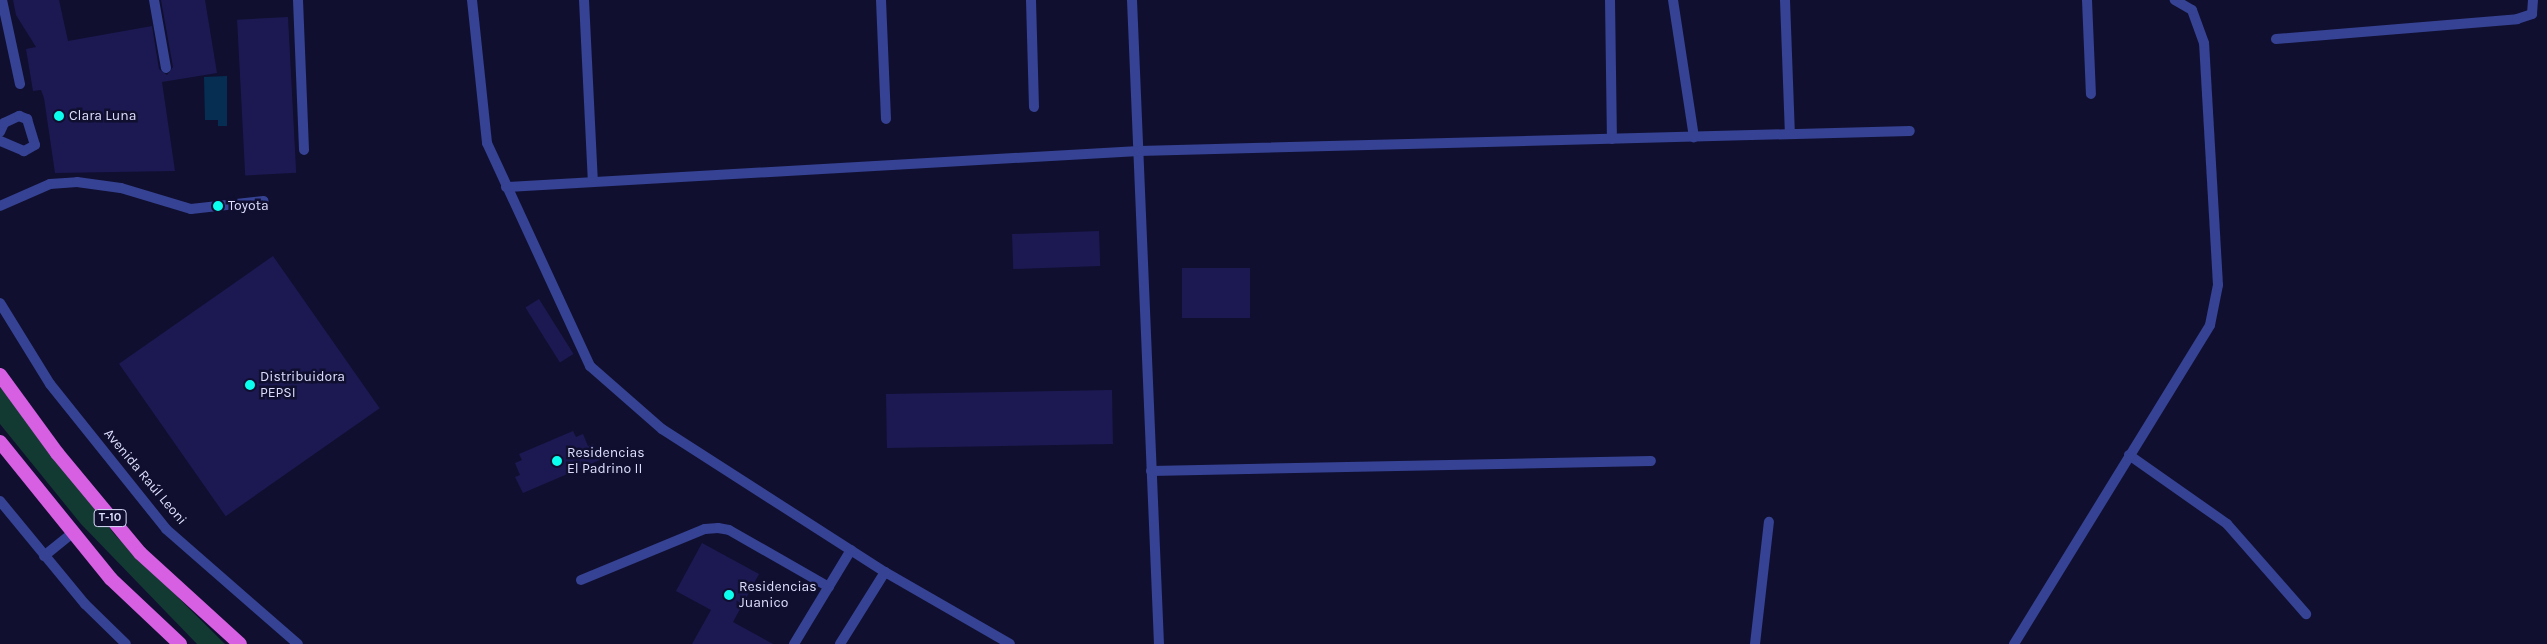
<!DOCTYPE html>
<meta charset="utf-8">
<style>
body{margin:0}
#map{position:relative;width:2547px;height:644px;overflow:hidden;background:#100f2f;font-family:Karla,sans-serif}
div>[style]{position:absolute}
.green>*{inset:0;background:#123a32}
.water>*{inset:0;background:#052e52}
.building>*{inset:0;background:#1c1952;transform-origin:0 0}
.service>*{height:10px;margin:-5px;padding:0 5px;transform-origin:5px;border-radius:5px;background:#364293}
.minor>*{height:10px;margin:-5px;padding:0 5px;transform-origin:5px;border-radius:5px;background:#364293}
.trunk>*{height:14px;margin:-7px;padding:0 7px;transform-origin:7px;border-radius:7px;background:#d65fe2}
.dots>*{width:14px;height:14px;translate:-50% -50%;box-sizing:border-box;border:2px solid #100f2f;border-radius:50%}
span{translate:-50% -50%;white-space:nowrap;text-align:center;line-height:1.15;-webkit-text-stroke:5px #100f2f;paint-order:stroke}
.shield-label span{padding:1px 4px;background:#100f2f;border:1px solid;border-radius:4px;-webkit-text-stroke-width:0}
.shield-label{font-size:12px;color:#dedfff;font-weight:700}
.poi-label{font-size:14px;color:#dedfff}
.left{translate:0 -50%;text-align:left}
.street-label{font-size:14px;color:#dedfff}
</style>
<div id="map">
<div class="green">
<i style="clip-path:polygon(0 386px,115px 535px,225px 644px,197px 644px,81px 524px,0 424px)"></i>
</div>
<div class="water">
<i style="clip-path:polygon(227px 76px,227px 126px,218px 126px,218px 120px,205px 120px,204px 77px)"></i>
</div>
<div class="building">
<i style="clip-path:polygon(13px 0,59px 0,68px 41px,152px 26px,159px 69px,167px 75px,173px 67px,161px 0,205px 0,217px 73px,162px 82px,175px 171px,55px 173px,44px 98px,41px 90px,33px 91px,26px 49px,36px 47px,16px 15px)"></i>
<i style="left:288px;top:17px;width:156px;height:51px;rotate:87deg"></i>
<i style="left:1099px;top:231px;width:35px;height:87px;rotate:88deg"></i>
<i style="left:273px;top:256px;width:186px;height:188px;rotate:55deg"></i>
<i style="left:1182px;top:268px;width:68px;height:50px"></i>
<i style="left:539px;top:299px;width:65px;height:16px;rotate:58deg"></i>
<i style="left:1112px;top:390px;width:54px;height:226px;rotate:89deg"></i>
<i style="clip-path:polygon(573px 431px,576px 437px,583px 434px,588px 446px,593px 444px,600px 460px,523px 493px,515px 477px,520px 475px,515px 463px,522px 460px,519px 454px)"></i>
<i style="clip-path:polygon(702px 543px,759px 574px,733px 622px,773px 644px,692px 644px,711px 610px,676px 591px)"></i>
</div>
<div class="service">
<i style="left:2px;top:0;width:86px;rotate:77.9deg"></i>
<i style="left:154px;top:0;width:69px;rotate:80deg"></i>
<i style="left:298px;top:0;width:150px;rotate:87.7deg"></i>
<i style="left:0;top:132px;width:10px;rotate:-66deg"></i>
<i style="left:4px;top:123px;width:17px;rotate:-25deg"></i>
<i style="left:19px;top:116px;width:9px;rotate:21deg"></i>
<i style="left:27px;top:119px;width:27px;rotate:73deg"></i>
<i style="left:35px;top:145px;width:13px;rotate:151deg"></i>
<i style="left:24px;top:151px;width:26px;rotate:-157deg"></i>
<i style="left:0;top:206px;width:55px;rotate:-23.7deg"></i>
<i style="left:50px;top:184px;width:27px;rotate:-4deg"></i>
<i style="left:77px;top:182px;width:44px;rotate:7.8deg"></i>
<i style="left:121px;top:188px;width:73px;rotate:16.7deg"></i>
<i style="left:191px;top:209px;width:73px;rotate:-6.3deg"></i>
<i style="left:581px;top:580px;width:134px;rotate:-22.4deg"></i>
<i style="left:705px;top:529px;width:13px;rotate:-4deg"></i>
<i style="left:718px;top:528px;width:11px;rotate:10deg"></i>
<i style="left:729px;top:530px;width:115px;rotate:29.7deg"></i>
<i style="left:794px;top:644px;width:110px;rotate:-58.8deg"></i>
</div>
<div class="minor">
<i style="left:472px;top:0;width:144px;rotate:84deg"></i>
<i style="left:487px;top:143px;width:246px;rotate:65.2deg"></i>
<i style="left:590px;top:366px;width:96px;rotate:41.2deg"></i>
<i style="left:662px;top:429px;width:265px;rotate:32.7deg"></i>
<i style="left:885px;top:572px;width:144px;rotate:29.9deg"></i>
<i style="left:584px;top:0;width:182px;rotate:87.2deg"></i>
<i style="left:881px;top:0;width:119px;rotate:87.6deg"></i>
<i style="left:1031px;top:0;width:107px;rotate:88.4deg"></i>
<i style="left:1132px;top:0;width:645px;rotate:87.6deg"></i>
<i style="left:1610px;top:0;width:139px;rotate:89.2deg"></i>
<i style="left:1673px;top:0;width:139px;rotate:81.3deg"></i>
<i style="left:1785px;top:0;width:134px;rotate:87.9deg"></i>
<i style="left:2087px;top:0;width:94px;rotate:87.6deg"></i>
<i style="left:2276px;top:39px;width:242px;rotate:-4.7deg"></i>
<i style="left:2517px;top:19px;width:16px;rotate:-18deg"></i>
<i style="left:2532px;top:14px;width:14px;rotate:-86deg"></i>
<i style="left:506px;top:187px;width:634px;rotate:-3.26deg"></i>
<i style="left:1139px;top:151px;width:771px;rotate:-1.49deg"></i>
<i style="left:0;top:303px;width:95px;rotate:58.3deg"></i>
<i style="left:50px;top:384px;width:186px;rotate:51.3deg"></i>
<i style="left:166px;top:529px;width:175px;rotate:41.1deg"></i>
<i style="left:2129px;top:455px;width:120px;rotate:35.1deg"></i>
<i style="left:2227px;top:524px;width:120px;rotate:48.7deg"></i>
<i style="left:1151px;top:471px;width:500px;rotate:-1.15deg"></i>
<i style="left:0;top:501px;width:134px;rotate:50.5deg"></i>
<i style="left:85px;top:604px;width:57px;rotate:44.3deg"></i>
<i style="left:44px;top:556px;width:36px;rotate:-39deg"></i>
<i style="left:840px;top:644px;width:85px;rotate:-58deg"></i>
<i style="left:1755px;top:644px;width:123px;rotate:-83.5deg"></i>
<i style="left:2014px;top:644px;width:374px;rotate:-58.4deg"></i>
<i style="left:2210px;top:325px;width:41px;rotate:-78.7deg"></i>
<i style="left:2218px;top:285px;width:242px;rotate:-93.3deg"></i>
<i style="left:2204px;top:43px;width:35px;rotate:-110deg"></i>
<i style="left:2192px;top:10px;width:20px;rotate:-150deg"></i>
</div>
<div class="trunk">
<i style="left:0;top:375px;width:97px;rotate:53.8deg"></i>
<i style="left:57px;top:453px;width:130px;rotate:50.3deg"></i>
<i style="left:140px;top:553px;width:135px;rotate:42.3deg"></i>
<i style="left:0;top:442px;width:176px;rotate:51deg"></i>
<i style="left:111px;top:579px;width:95px;rotate:43.3deg"></i>
</div>
<div class="dots">
<i style="left:59px;top:116px;background:#0affef"></i>
<i style="left:218px;top:206px;background:#0affef"></i>
<i style="left:250px;top:385px;background:#0affef"></i>
<i style="left:557px;top:461px;background:#0affef"></i>
<i style="left:729px;top:595px;background:#0affef"></i>
</div>
<div class="shield-label">
<span style="left:110px;top:518px">T-10</span>
</div>
<div class="poi-label">
<span class="left" style="left:69px;top:116px">Clara Luna</span>
<span class="left" style="left:228px;top:206px">Toyota</span>
<span class="left" style="left:260px;top:385px">Distribuidora<br>PEPSI</span>
<span class="left" style="left:567px;top:461px">Residencias<br>El Padrino II</span>
<span class="left" style="left:739px;top:595px">Residencias<br>Juanico</span>
</div>
<div class="street-label">
<span style="left:145px;top:477px;rotate:50deg">Avenida Raúl Leoni</span>
</div>
</div>
